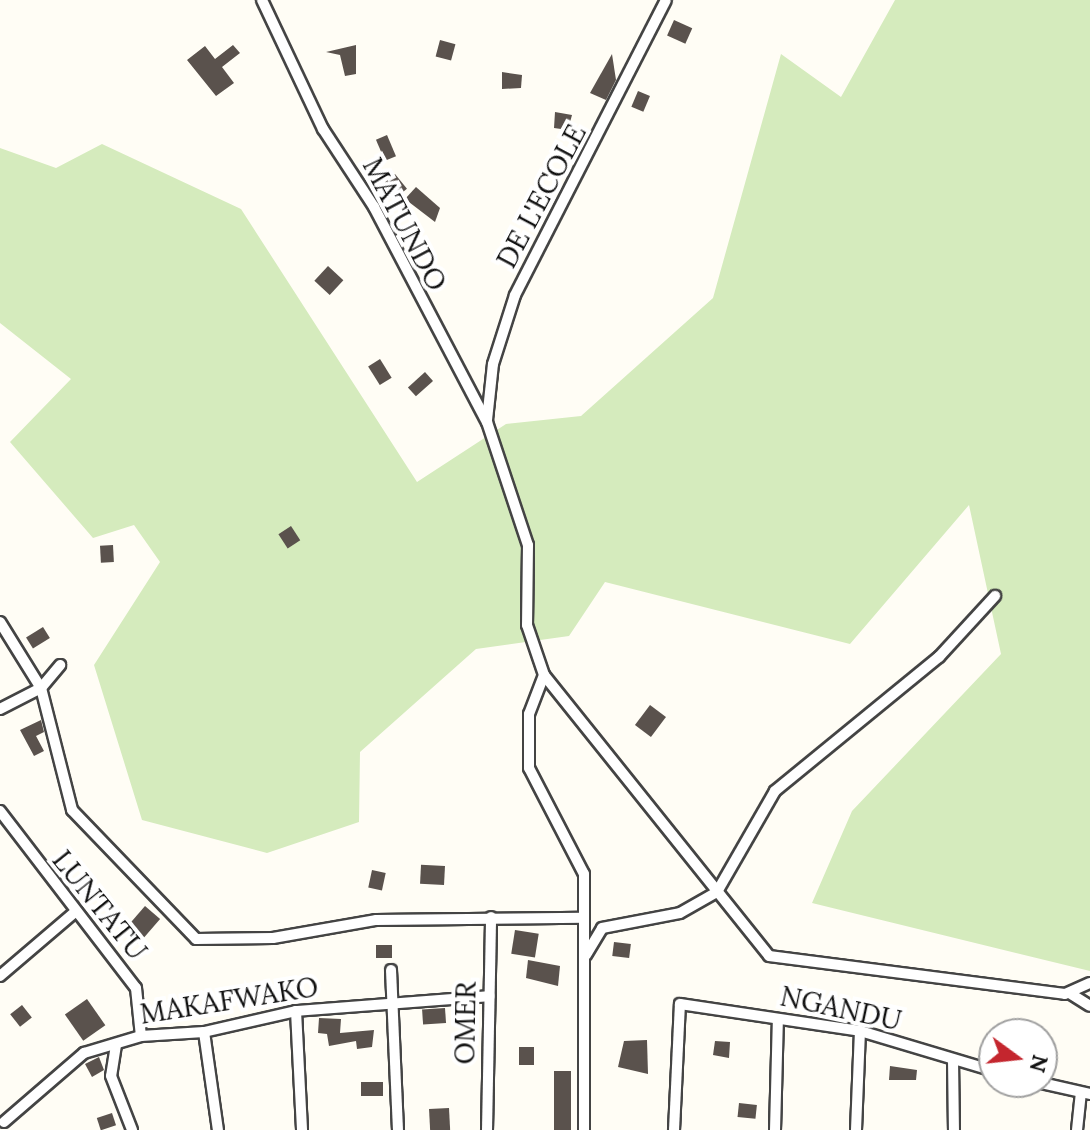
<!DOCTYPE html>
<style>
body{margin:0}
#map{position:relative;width:1090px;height:1130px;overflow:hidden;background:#fffdf5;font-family:Lora,serif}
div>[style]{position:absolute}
.green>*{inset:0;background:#d5ebbd}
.building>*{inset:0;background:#5a524d;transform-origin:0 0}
.roads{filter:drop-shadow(2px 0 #444) drop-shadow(-2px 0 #444) drop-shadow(0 2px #444) drop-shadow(0 -2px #444)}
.minor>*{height:10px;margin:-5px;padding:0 5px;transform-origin:5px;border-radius:5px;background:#fff}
span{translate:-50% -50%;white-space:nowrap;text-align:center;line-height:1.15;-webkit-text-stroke:8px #fff;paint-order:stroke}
.street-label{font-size:28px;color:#111}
.north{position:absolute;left:978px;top:1018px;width:80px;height:80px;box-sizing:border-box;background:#fff;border:2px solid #a0a0a0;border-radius:50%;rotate:105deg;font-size:22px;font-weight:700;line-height:32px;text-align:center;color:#111}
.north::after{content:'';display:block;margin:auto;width:28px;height:36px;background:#c4262e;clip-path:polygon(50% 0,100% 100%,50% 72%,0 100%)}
</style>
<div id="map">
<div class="green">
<i style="clip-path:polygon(895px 0,1090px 0,1090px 971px,812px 903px,852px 811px,1001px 654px,969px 505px,850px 644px,605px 582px,569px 636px,476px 649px,360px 752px,359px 822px,267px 853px,142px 820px,94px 665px,160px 562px,134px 525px,93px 538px,10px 442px,71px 379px,0 323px,0 148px,56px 168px,102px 144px,241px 209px,417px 482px,506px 424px,581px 416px,713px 298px,781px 54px,841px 97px)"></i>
</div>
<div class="building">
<i style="left:674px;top:20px;width:20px;height:17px;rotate:24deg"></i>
<i style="left:440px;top:40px;width:16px;height:17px;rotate:15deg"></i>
<i style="clip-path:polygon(233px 45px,240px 53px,222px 67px,234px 83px,216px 96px,187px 60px,205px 46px,215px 59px)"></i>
<i style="clip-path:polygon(356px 45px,356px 74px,345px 76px,340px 55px,326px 52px)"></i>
<i style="clip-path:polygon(612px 54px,616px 80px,606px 100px,590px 93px)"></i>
<i style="clip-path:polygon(502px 72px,522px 75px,521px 88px,502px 89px)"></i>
<i style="left:638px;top:91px;width:13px;height:17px;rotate:23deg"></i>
<i style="clip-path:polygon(555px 112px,572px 115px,568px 130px,554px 128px)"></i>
<i style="left:387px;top:135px;width:23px;height:12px;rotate:67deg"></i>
<i style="left:395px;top:174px;width:19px;height:13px;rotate:51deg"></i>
<i style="clip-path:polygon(416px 187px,440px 208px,435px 222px,405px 199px)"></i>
<i style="left:328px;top:266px;width:21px;height:20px;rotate:43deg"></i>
<i style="left:380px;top:359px;width:22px;height:14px;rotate:58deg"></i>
<i style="left:425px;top:372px;width:12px;height:23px;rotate:48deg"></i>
<i style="left:291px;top:526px;width:17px;height:15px;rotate:57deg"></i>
<i style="left:113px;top:545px;width:17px;height:13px;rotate:87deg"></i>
<i style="left:43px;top:627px;width:13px;height:20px;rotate:58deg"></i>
<i style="left:650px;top:705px;width:20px;height:25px;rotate:37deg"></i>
<i style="clip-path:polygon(41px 720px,44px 732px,36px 736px,44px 751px,34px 756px,20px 730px)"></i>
<i style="left:445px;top:866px;width:19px;height:24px;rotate:93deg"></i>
<i style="left:372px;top:870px;width:14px;height:18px;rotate:12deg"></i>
<i style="left:145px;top:906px;width:20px;height:33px;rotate:41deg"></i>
<i style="left:515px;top:930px;width:24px;height:24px;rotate:9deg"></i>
<i style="left:614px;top:942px;width:17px;height:14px;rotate:7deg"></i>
<i style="left:376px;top:945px;width:16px;height:13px"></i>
<i style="clip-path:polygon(528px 960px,560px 966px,558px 986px,526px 978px)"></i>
<i style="left:87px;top:999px;width:32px;height:27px;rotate:55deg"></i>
<i style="left:22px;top:1005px;width:16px;height:15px;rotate:52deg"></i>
<i style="left:445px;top:1008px;width:15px;height:23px;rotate:86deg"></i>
<i style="clip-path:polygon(319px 1018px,341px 1019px,340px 1033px,374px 1030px,372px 1047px,357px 1049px,356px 1041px,329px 1046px,327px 1034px,318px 1033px)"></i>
<i style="clip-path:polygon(647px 1040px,648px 1074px,618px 1067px,624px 1041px)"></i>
<i style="clip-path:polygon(715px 1041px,730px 1042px,729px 1058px,713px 1055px)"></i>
<i style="left:519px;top:1047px;width:15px;height:18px"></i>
<i style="clip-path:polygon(99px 1057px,104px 1070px,92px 1077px,85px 1064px)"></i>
<i style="clip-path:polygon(890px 1066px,917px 1070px,916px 1080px,889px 1080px)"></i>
<i style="left:554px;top:1071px;width:17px;height:59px"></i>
<i style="left:361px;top:1082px;width:22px;height:14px"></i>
<i style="left:739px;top:1103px;width:18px;height:14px;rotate:6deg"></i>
<i style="left:449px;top:1108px;width:22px;height:20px;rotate:87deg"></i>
<i style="left:112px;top:1113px;width:13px;height:16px;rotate:72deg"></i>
</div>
<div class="roads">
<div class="minor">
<i style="left:262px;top:0;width:143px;rotate:64.7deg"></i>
<i style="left:323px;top:129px;width:93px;rotate:56.8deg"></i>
<i style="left:374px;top:207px;width:243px;rotate:62.3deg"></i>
<i style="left:487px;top:422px;width:130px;rotate:71.6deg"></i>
<i style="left:528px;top:545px;width:80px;rotate:90.7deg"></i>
<i style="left:527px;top:625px;width:53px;rotate:71.2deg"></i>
<i style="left:544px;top:675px;width:360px;rotate:51.3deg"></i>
<i style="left:769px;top:956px;width:298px;rotate:7.3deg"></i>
<i style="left:1065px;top:994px;width:27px;rotate:-24deg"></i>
<i style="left:487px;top:420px;width:56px;rotate:-83.9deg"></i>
<i style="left:493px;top:364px;width:72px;rotate:-72.3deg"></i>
<i style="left:515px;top:295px;width:331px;rotate:-62.9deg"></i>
<i style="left:0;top:622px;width:78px;rotate:58.2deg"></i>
<i style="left:41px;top:688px;width:126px;rotate:75.7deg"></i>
<i style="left:72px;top:810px;width:179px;rotate:46.1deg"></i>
<i style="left:196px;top:939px;width:77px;rotate:-0.7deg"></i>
<i style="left:273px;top:938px;width:105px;rotate:-9.9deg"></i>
<i style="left:376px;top:920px;width:208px;rotate:-0.6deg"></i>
<i style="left:544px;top:675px;width:42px;rotate:111deg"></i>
<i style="left:529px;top:714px;width:54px;rotate:90deg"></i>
<i style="left:529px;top:768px;width:119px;rotate:62.6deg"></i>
<i style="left:584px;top:874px;width:256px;rotate:90deg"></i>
<i style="left:0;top:709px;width:46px;rotate:-27.1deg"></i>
<i style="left:41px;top:688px;width:30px;rotate:-50deg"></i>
<i style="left:0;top:811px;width:223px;rotate:52.5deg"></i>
<i style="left:136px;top:988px;width:48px;rotate:84.1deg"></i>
<i style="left:586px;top:955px;width:31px;rotate:-59deg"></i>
<i style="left:602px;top:928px;width:79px;rotate:-10.9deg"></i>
<i style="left:680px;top:913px;width:43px;rotate:-29.6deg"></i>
<i style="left:717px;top:892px;width:116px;rotate:-60.1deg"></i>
<i style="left:775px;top:791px;width:212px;rotate:-39.3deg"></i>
<i style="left:939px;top:657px;width:83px;rotate:-47.4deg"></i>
<i style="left:391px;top:970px;width:160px;rotate:87.5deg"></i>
<i style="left:0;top:976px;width:99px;rotate:-40.5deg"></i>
<i style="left:1071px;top:994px;width:22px;rotate:32deg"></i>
<i style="left:296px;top:1011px;width:119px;rotate:87.1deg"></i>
<i style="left:204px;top:1032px;width:99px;rotate:81.9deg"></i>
<i style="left:116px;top:1045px;width:31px;rotate:99deg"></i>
<i style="left:111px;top:1076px;width:58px;rotate:68.7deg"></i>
<i style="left:953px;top:1060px;width:70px;rotate:89.2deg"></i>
<i style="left:1037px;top:1082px;width:54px;rotate:12.8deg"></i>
<i style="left:4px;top:1122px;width:106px;rotate:-40.8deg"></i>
<i style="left:84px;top:1053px;width:59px;rotate:-16.6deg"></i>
<i style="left:141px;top:1036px;width:63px;rotate:-3.6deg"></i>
<i style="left:204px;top:1032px;width:94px;rotate:-12.9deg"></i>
<i style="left:296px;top:1011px;width:194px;rotate:-4.4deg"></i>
<i style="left:487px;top:1130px;width:213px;rotate:-88.9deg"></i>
<i style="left:674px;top:1130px;width:126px;rotate:-87.3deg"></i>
<i style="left:680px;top:1004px;width:182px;rotate:8.5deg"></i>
<i style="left:860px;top:1031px;width:140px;rotate:16.6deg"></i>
<i style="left:775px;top:1130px;width:111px;rotate:-88.5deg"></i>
<i style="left:856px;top:1130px;width:99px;rotate:-87.7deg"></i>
<i style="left:1077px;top:1130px;width:37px;rotate:-84deg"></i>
</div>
</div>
<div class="street-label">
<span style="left:541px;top:196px;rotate:-62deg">DE L'ECOLE</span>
<span style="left:405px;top:224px;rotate:62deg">MATUNDO</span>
<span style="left:100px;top:905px;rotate:51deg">LUNTATU</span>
<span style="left:229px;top:1000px;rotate:-9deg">MAKAFWAKO</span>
<span style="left:841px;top:1008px;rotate:12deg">NGANDU</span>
<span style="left:465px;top:1023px;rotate:-89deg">OMER</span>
</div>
<div class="north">N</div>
</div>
